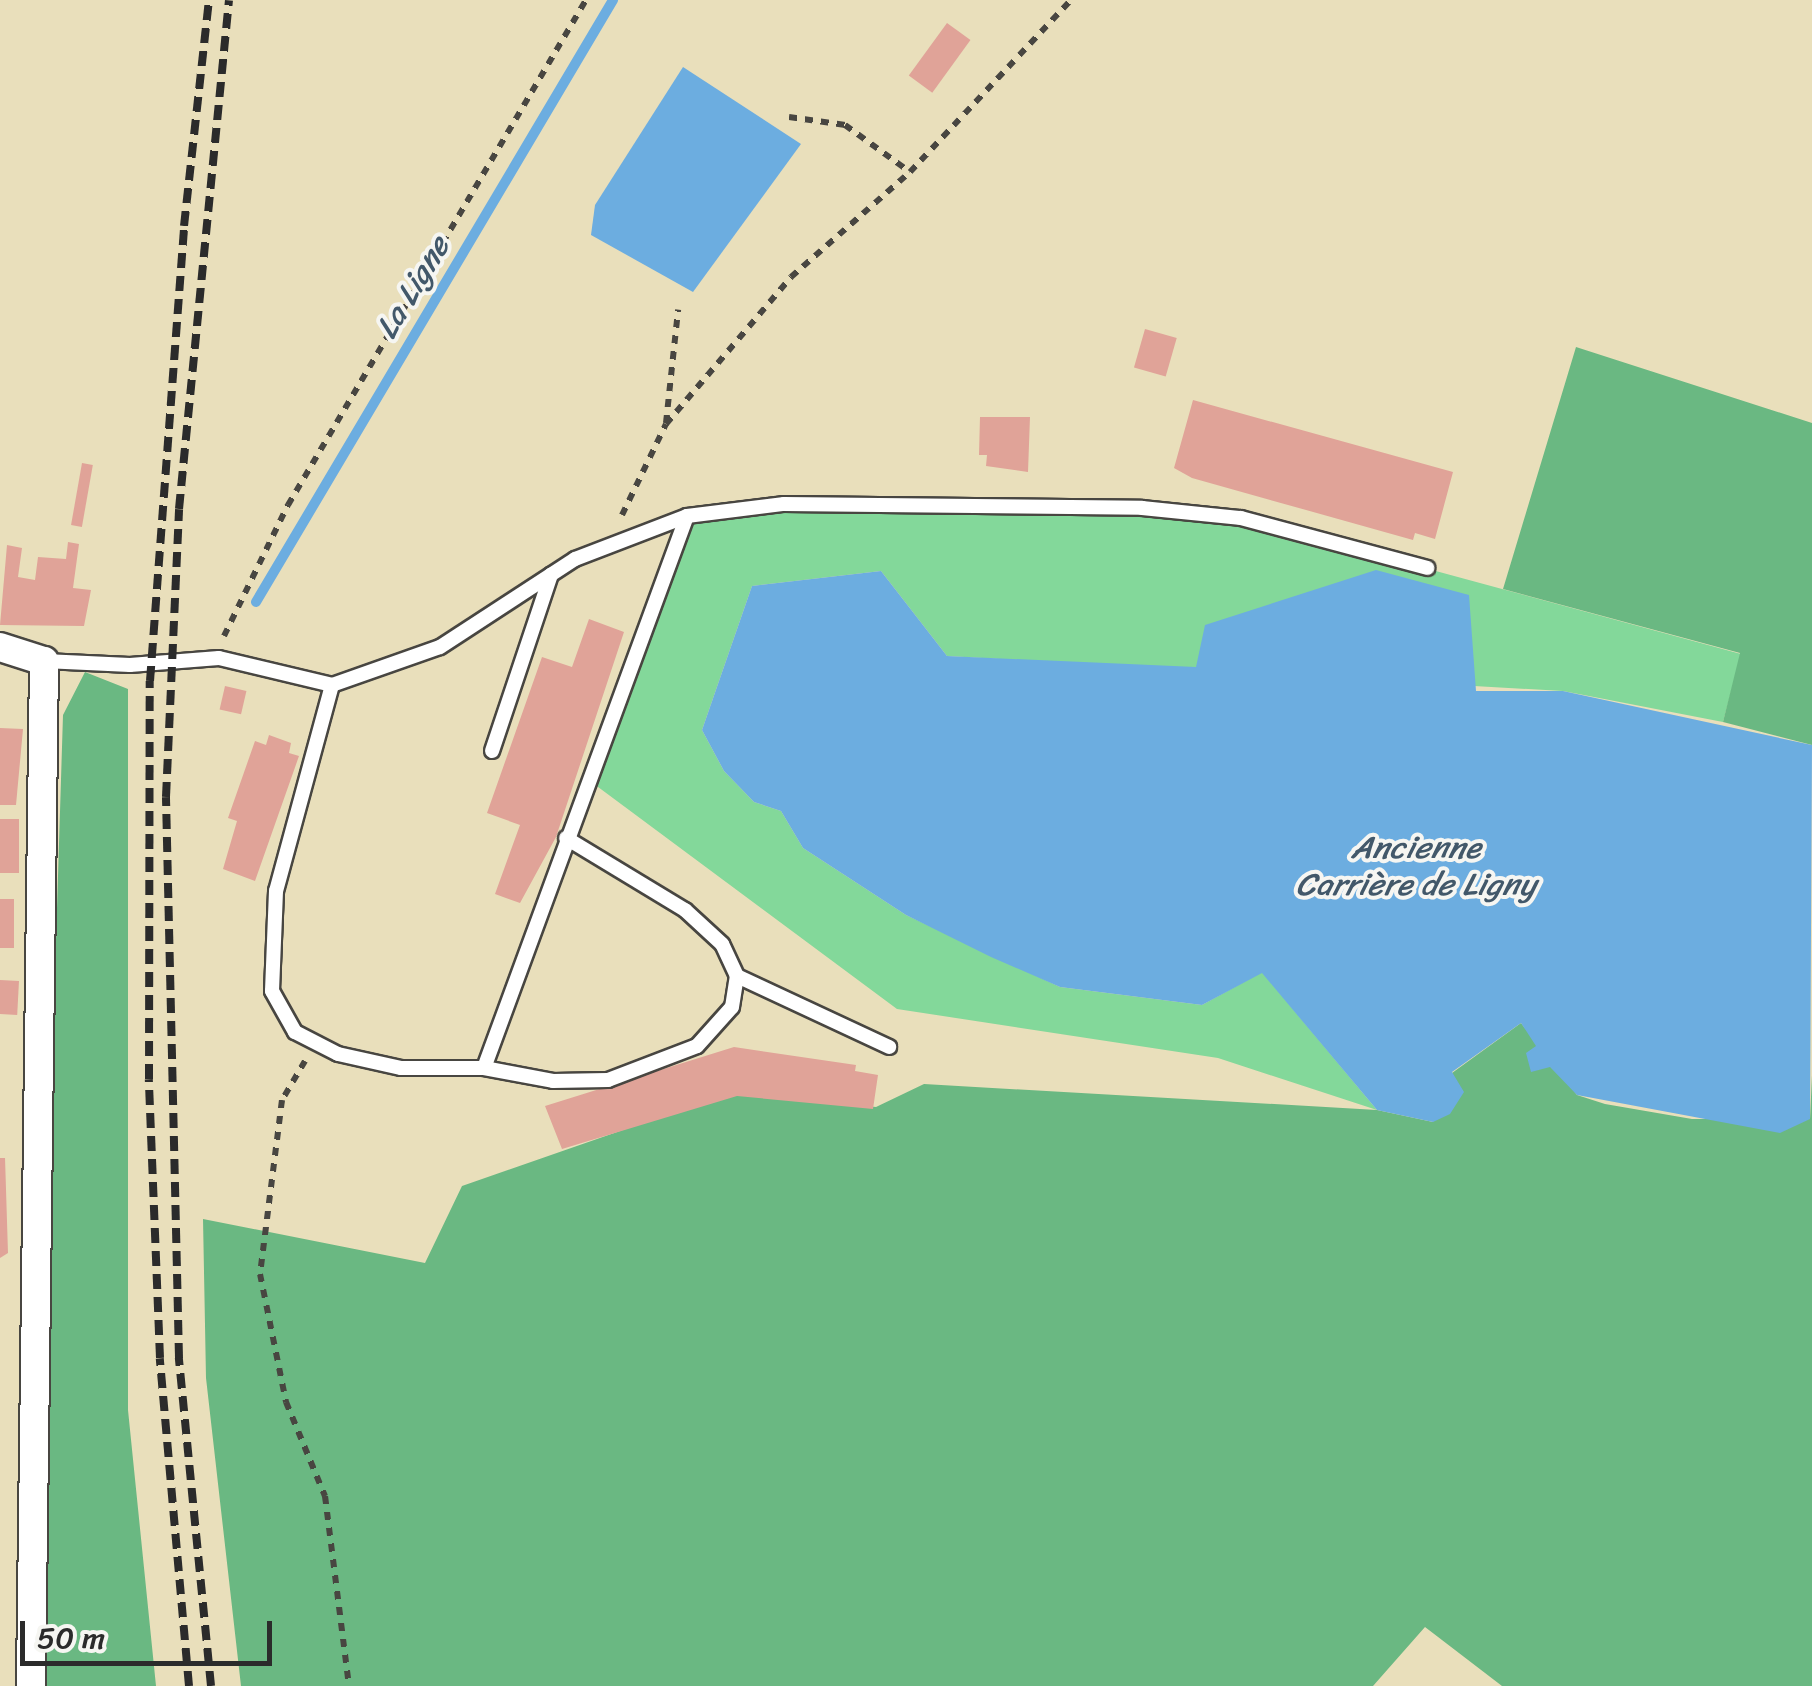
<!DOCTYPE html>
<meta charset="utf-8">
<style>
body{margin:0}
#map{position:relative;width:1812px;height:1686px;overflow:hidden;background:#e9dfbb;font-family:Sriracha,sans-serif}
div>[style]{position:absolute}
.green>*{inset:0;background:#83d89a}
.forest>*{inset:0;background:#6ab882}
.water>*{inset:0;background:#6cade0}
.stream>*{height:10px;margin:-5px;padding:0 5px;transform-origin:5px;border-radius:5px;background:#6cade0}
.building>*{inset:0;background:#e0a398;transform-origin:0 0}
.path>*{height:6px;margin-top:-3px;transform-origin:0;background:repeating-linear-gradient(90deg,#484641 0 8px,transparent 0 16px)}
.roads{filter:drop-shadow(2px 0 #484641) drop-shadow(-2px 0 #484641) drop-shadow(0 2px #484641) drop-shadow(0 -2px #484641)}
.service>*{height:14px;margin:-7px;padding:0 7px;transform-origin:7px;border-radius:7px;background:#fff}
.minor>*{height:28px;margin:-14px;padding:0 14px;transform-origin:14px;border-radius:14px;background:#fff}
.rail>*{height:8px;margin-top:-4px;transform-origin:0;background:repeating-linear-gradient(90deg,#2b2b2b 0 15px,transparent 0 23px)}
span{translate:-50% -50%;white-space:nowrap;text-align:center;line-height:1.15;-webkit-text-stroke:8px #f6f6f2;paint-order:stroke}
.water-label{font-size:32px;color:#42586a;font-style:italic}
.scale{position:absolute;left:20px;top:1621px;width:252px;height:45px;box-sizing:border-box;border:5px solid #2b2b2b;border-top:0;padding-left:12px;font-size:30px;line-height:35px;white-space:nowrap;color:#2b2b2b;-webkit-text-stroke:8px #f6f6f2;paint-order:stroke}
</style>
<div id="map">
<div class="green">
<i style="clip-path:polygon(784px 504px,1241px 518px,1741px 654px,1723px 722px,1563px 691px,947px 656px,881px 571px,752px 586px,702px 730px,724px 771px,754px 802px,781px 811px,803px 848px,906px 915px,1060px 987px,1202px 1005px,1262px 972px,1377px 1110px,1218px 1058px,897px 1009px,590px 781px,687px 516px)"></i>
</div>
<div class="forest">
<i style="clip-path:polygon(1576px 347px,1812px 423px,1812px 745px,1723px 722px,1740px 653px,1503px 589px)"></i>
<i style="clip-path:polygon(85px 672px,128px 689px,128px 1410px,156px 1686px,45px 1686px,43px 1359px,63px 715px)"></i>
<i style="clip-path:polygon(1521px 1023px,1577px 1095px,1605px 1104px,1692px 1119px,1810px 1119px,1812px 1075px,1812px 1686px,1502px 1686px,1425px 1627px,1373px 1686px,241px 1686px,206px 1378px,203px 1219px,425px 1263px,462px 1186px,729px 1093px,876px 1107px,924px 1084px,1377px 1110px,1433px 1122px,1452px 1073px)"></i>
</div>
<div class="water">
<i style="clip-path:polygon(683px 67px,801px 144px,693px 292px,591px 235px,595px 205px)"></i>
<i style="clip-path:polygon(1376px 570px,1469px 595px,1476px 691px,1563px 691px,1812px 745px,1810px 1119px,1780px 1133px,1577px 1095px,1550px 1067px,1531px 1072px,1526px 1053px,1536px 1046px,1521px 1023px,1452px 1072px,1464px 1092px,1450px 1114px,1433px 1122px,1377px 1110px,1262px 973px,1202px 1005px,1060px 987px,991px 957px,906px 915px,803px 848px,781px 811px,754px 802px,724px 771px,702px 730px,752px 586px,881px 571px,947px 656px,1196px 667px,1205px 625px)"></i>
</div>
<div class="stream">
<i style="left:256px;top:602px;width:700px;rotate:-59.33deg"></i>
</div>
<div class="building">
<i style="left:947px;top:23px;width:29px;height:65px;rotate:36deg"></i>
<i style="left:1145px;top:329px;width:33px;height:40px;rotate:16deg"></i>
<i style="clip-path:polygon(1193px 400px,1453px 472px,1435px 539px,1415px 533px,1413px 540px,1192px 478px,1174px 468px)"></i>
<i style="clip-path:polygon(980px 417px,1030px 417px,1028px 472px,986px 466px,987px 455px,979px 455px)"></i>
<i style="left:82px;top:463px;width:11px;height:63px;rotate:10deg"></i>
<i style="clip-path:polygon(68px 542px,79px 544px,73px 588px,91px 590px,84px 626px,0 625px,7px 545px,22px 548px,18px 577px,35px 580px,38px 557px,66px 559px)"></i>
<i style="clip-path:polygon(589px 619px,624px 632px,556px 837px,520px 903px,495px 894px,520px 825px,487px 813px,542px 657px,572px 667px)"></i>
<i style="left:225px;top:686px;width:22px;height:24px;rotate:13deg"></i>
<i style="clip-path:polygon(0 728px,23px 729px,16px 805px,0 805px)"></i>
<i style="clip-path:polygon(269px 735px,291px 743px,289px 753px,299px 756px,255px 881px,223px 869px,237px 821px,228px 818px,255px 741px,266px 745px)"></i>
<i style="left:0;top:819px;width:19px;height:54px"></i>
<i style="left:0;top:899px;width:14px;height:49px"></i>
<i style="left:0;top:980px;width:19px;height:34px;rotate:3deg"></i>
<i style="clip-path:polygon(734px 1047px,856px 1065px,855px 1071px,878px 1075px,873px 1109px,737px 1096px,562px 1149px,545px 1106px)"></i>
<i style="clip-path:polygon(0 1158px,5px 1158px,8px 1253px,0 1258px)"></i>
</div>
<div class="path">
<i style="left:789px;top:117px;width:57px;rotate:8.1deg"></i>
<i style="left:845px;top:125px;width:80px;rotate:35.9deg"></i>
<i style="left:666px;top:423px;width:114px;rotate:-83.9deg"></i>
<i style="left:622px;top:515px;width:101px;rotate:-64.2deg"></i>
<i style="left:666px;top:424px;width:193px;rotate:-49.6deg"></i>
<i style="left:791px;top:277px;width:159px;rotate:-41.4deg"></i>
<i style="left:910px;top:172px;width:236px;rotate:-46.9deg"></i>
<i style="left:224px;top:636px;width:146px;rotate:-64deg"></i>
<i style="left:288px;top:505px;width:586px;rotate:-59.46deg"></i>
<i style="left:305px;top:1061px;width:45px;rotate:120.5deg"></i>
<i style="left:282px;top:1100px;width:175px;rotate:97.2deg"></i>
<i style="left:260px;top:1274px;width:131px;rotate:78.5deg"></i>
<i style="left:286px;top:1402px;width:102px;rotate:67.5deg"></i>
<i style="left:325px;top:1496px;width:192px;rotate:82.8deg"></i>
</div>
<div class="roads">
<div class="service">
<i style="left:44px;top:661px;width:86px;rotate:2.7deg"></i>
<i style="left:130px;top:665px;width:89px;rotate:-4.5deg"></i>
<i style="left:219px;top:658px;width:116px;rotate:13.4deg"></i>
<i style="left:332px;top:685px;width:114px;rotate:-19.4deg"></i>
<i style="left:440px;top:647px;width:161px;rotate:-33.1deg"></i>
<i style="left:575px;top:559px;width:120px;rotate:-21deg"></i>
<i style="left:687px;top:516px;width:98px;rotate:-7.1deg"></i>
<i style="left:784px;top:504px;width:358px;rotate:0.6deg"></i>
<i style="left:1142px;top:508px;width:100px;rotate:5.8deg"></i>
<i style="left:1241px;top:518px;width:193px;rotate:15deg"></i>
<i style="left:332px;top:685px;width:213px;rotate:105.2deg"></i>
<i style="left:276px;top:891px;width:100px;rotate:92.3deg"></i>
<i style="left:272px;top:991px;width:47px;rotate:60.7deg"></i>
<i style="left:295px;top:1032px;width:48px;rotate:27.1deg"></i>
<i style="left:338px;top:1054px;width:65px;rotate:12.5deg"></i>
<i style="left:401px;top:1068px;width:83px"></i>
<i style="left:484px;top:1068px;width:588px;rotate:-69.81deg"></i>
<i style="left:492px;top:751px;width:186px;rotate:-71.5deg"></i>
<i style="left:737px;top:976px;width:168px;rotate:25deg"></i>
<i style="left:484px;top:1068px;width:70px;rotate:10.7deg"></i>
<i style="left:553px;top:1081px;width:55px;rotate:-1deg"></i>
<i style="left:608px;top:1080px;width:95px;rotate:-20.9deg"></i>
<i style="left:697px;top:1046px;width:52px;rotate:-48.1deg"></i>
<i style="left:732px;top:1007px;width:31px;rotate:-81deg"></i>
<i style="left:737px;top:976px;width:35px;rotate:-115deg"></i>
<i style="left:722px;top:944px;width:50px;rotate:-137.4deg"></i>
<i style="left:685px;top:910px;width:139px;rotate:-148.8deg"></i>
</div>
<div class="minor">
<i style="left:0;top:647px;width:46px;rotate:17.7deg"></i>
<i style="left:44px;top:661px;width:1025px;rotate:90.73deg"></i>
</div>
</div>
<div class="rail">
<i style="left:189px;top:1686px;width:329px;rotate:-95.1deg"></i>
<i style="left:160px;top:1358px;width:279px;rotate:-92.3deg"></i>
<i style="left:149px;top:1079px;width:398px;rotate:-89.9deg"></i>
<i style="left:150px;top:681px;width:456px;rotate:-85.7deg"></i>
<i style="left:184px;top:226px;width:227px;rotate:-83.7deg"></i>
<i style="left:211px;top:1686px;width:330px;rotate:-95.6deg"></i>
<i style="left:179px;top:1358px;width:561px;rotate:-91.33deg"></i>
<i style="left:166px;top:797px;width:288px;rotate:-87.4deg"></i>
<i style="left:179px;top:509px;width:511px;rotate:-84.39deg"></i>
</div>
<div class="water-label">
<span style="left:413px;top:288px;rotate:-59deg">La Ligne</span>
<span style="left:1416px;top:867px">Ancienne<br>Carrière de Ligny</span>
</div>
<div class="scale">50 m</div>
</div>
